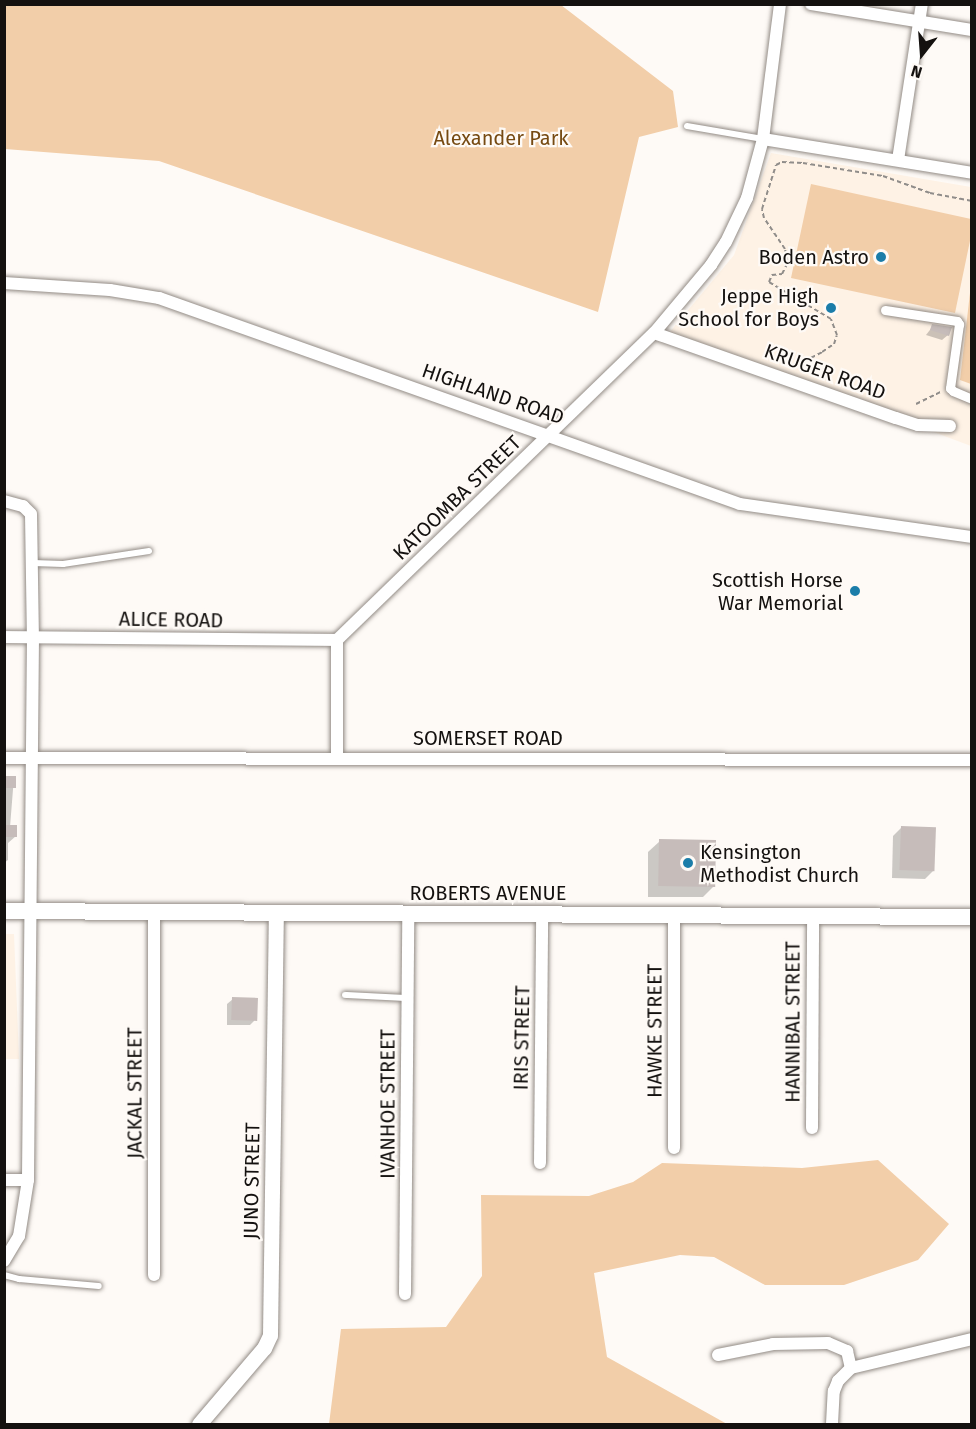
<!DOCTYPE html>
<html>
<head>
<meta charset="utf-8">
<style>
	body { margin:0 }
	#map { position:relative; width:976px; height:1429px; overflow:hidden; background:#fefaf6; font-family:"Fira Sans",sans-serif }
	div>[style] { position:absolute }
	.built>* { inset:0; background:#fef2e5 }
	.green>* { inset:0; background:#f2cea9 }
	.shadow>* { inset:0; background:#0003 }
	.building>* { inset:0; background:#c6bcba; transform-origin:0 0 }
	.path>* { height:2px; margin-top:-1px; transform-origin:0; background:repeating-linear-gradient(90deg,#908d8a 0 4.5px,transparent 0 7.5px) }
	.roads { filter:drop-shadow(0 0 2px #928b85) drop-shadow(0 0 2px #928b85) }
	.service>* { height:6px; margin:-3px; padding:0 3px; transform-origin:3px; border-radius:3px; background:#fff }
	.pedestrian>* { height:9px; margin:-4.5px; padding:0 4.5px; transform-origin:4.5px; border-radius:4.5px; background:#fff }
	.minor>* { height:12px; margin:-6px; padding:0 6px; transform-origin:6px; border-radius:6px; background:#fff }
	.tertiary>* { height:15px; margin:-7.5px; padding:0 7.5px; transform-origin:7.5px; border-radius:7.5px; background:#fff }
	.secondary>* { height:16px; margin:-8px; padding:0 8px; transform-origin:8px; border-radius:8px; background:#fff }
	.dots>* { width:16px; height:16px; translate:-50% -50%; box-sizing:border-box; border:3px solid #fefaf6; border-radius:50% }
	span { translate:-50% -50%; white-space:nowrap; text-align:center; line-height:1.15; -webkit-text-stroke:4.5px #fefaf6; paint-order:stroke }
	.park-label { font-size:20px; color:#764a12 }
	.poi-label { font-size:20px; color:#14110f }
	.right { translate:-100% -50%; text-align:right }
	.left { translate:0 -50%; text-align:left }
	.street-label { font-size:20px; color:#14110f }
	.frame { position:absolute; inset:0; border:6px solid #14110f; pointer-events:none }
	.north { position:absolute; left:892px; top:24px; width:60px; height:60px; -webkit-text-stroke:4px #fefaf6; paint-order:stroke; rotate:197deg; font-size:16px; font-weight:700; line-height:24px; text-align:center; color:#14110f }
	.north::after { content:''; display:block; margin:auto; width:21px; height:27px; background:#14110f; clip-path:polygon(50% 0,100% 100%,50% 72%,0 100%) }
</style>
</head>
<body>
<div id="map">
	<div class="built">
		<i style="clip-path:polygon(771px 153px,971px 187px,971px 446px,669px 333px,734px 255px)"></i>
		<i style="clip-path:polygon(4px 934px,14px 934px,19px 1059px,5px 1059px)"></i>
	</div>
	<div class="green">
		<i style="clip-path:polygon(4px 5px,561px 5px,673px 91px,678px 127px,639px 137px,598px 312px,159px 161px,5px 149px)"></i>
		<i style="clip-path:polygon(811px 184px,971px 219px,971px 236px,955px 313px,791px 278px)"></i>
		<i style="clip-path:polygon(971px 284px,971px 384px,960px 380px)"></i>
		<i style="clip-path:polygon(878px 1160px,949px 1224px,918px 1260px,844px 1285px,765px 1285px,714px 1257px,680px 1255px,594px 1273px,607px 1357px,727px 1424px,329px 1424px,341px 1329px,446px 1327px,482px 1276px,481px 1195px,589px 1196px,633px 1182px,662px 1163px,802px 1168px)"></i>
	</div>
	<div class="shadow">
		<i style="clip-path:polygon(933px 326px,948px 335px,942px 340px,926px 335px)"></i>
		<i style="clip-path:polygon(4px 777px,14px 777px,10px 827px,16px 836px,8px 843px,8px 860px,4px 863px)"></i>
		<i style="clip-path:polygon(902px 827px,934px 870px,925px 879px,892px 878px,893px 836px)"></i>
		<i style="clip-path:polygon(660px 841px,714px 886px,703px 897px,648px 897px,648px 852px)"></i>
		<i style="clip-path:polygon(233px 999px,255px 1020px,250px 1025px,227px 1025px,227px 1004px)"></i>
	</div>
	<div class="building">
		<i style="clip-path:polygon(932px 324px,952px 327px,949px 336px,930px 330px)"></i>
		<i style="left:4px;top:776px;width:12px;height:12px"></i>
		<i style="left:4px;top:825px;width:13px;height:12px"></i>
		<i style="left:901px;top:826px;width:35px;height:44px;rotate:2deg"></i>
		<i style="left:659px;top:839px;width:57px;height:47px;rotate:1deg"></i>
		<i style="left:232px;top:997px;width:26px;height:23px;rotate:2deg"></i>
	</div>
	<div class="path">
		<i style="left:791px;top:368px;width:35px;rotate:-27deg"></i>
		<i style="left:822px;top:352px;width:14px;rotate:-34deg"></i>
		<i style="left:834px;top:344px;width:9px;rotate:-72deg"></i>
		<i style="left:837px;top:335px;width:17px;rotate:-111deg"></i>
		<i style="left:831px;top:319px;width:72px;rotate:-149.2deg"></i>
		<i style="left:769px;top:282px;width:8px;rotate:-67deg"></i>
		<i style="left:772px;top:275px;width:10px;rotate:-6deg"></i>
		<i style="left:782px;top:274px;width:13px;rotate:-63deg"></i>
		<i style="left:788px;top:262px;width:13px;rotate:-103deg"></i>
		<i style="left:785px;top:249px;width:37px;rotate:-124deg"></i>
		<i style="left:764px;top:218px;width:9px;rotate:-103deg"></i>
		<i style="left:762px;top:209px;width:46px;rotate:-72.3deg"></i>
		<i style="left:776px;top:165px;width:7px;rotate:-27deg"></i>
		<i style="left:782px;top:162px;width:21px;rotate:3deg"></i>
		<i style="left:803px;top:163px;width:81px;rotate:9.2deg"></i>
		<i style="left:883px;top:176px;width:50px;rotate:19.9deg"></i>
		<i style="left:930px;top:193px;width:43px;rotate:10.8deg"></i>
		<i style="left:916px;top:404px;width:28px;rotate:-26deg"></i>
	</div>
	<div class="roads">
		<div class="service">
			<i style="left:687px;top:126px;width:77px;rotate:9.7deg"></i>
			<i style="left:33px;top:563px;width:30px;rotate:2deg"></i>
			<i style="left:63px;top:564px;width:87px;rotate:-8.6deg"></i>
			<i style="left:345px;top:995px;width:62px;rotate:2.8deg"></i>
			<i style="left:4px;top:1275px;width:16px;rotate:15deg"></i>
			<i style="left:19px;top:1279px;width:80px;rotate:5deg"></i>
		</div>
		<div class="pedestrian">
			<i style="left:885px;top:310px;width:73px;rotate:8.7deg"></i>
			<i style="left:957px;top:321px;width:4px;rotate:56deg"></i>
			<i style="left:959px;top:324px;width:65px;rotate:98deg"></i>
			<i style="left:950px;top:388px;width:4px;rotate:45deg"></i>
			<i style="left:953px;top:391px;width:21px;rotate:23deg"></i>
		</div>
		<div class="minor">
			<i style="left:811px;top:4px;width:163px;rotate:9.2deg"></i>
			<i style="left:763px;top:139px;width:212px;rotate:9.2deg"></i>
			<i style="left:898px;top:160px;width:158px;rotate:-81.3deg"></i>
			<i style="left:4px;top:283px;width:106px;rotate:3.8deg"></i>
			<i style="left:110px;top:290px;width:50px;rotate:9.3deg"></i>
			<i style="left:159px;top:298px;width:616px;rotate:19.52deg"></i>
			<i style="left:740px;top:504px;width:234px;rotate:8.1deg"></i>
			<i style="left:654px;top:333px;width:256px;rotate:19.4deg"></i>
			<i style="left:896px;top:418px;width:23px;rotate:18deg"></i>
			<i style="left:918px;top:425px;width:32px;rotate:2deg"></i>
			<i style="left:4px;top:501px;width:20px;rotate:15deg"></i>
			<i style="left:23px;top:506px;width:11px;rotate:45deg"></i>
			<i style="left:31px;top:514px;width:123px;rotate:89.1deg"></i>
			<i style="left:33px;top:637px;width:543px;rotate:90.53deg"></i>
			<i style="left:28px;top:1180px;width:57px;rotate:99.1deg"></i>
			<i style="left:19px;top:1236px;width:29px;rotate:121deg"></i>
			<i style="left:4px;top:637px;width:333px;rotate:0.5deg"></i>
			<i style="left:337px;top:757px;width:117px;rotate:-90deg"></i>
			<i style="left:337px;top:640px;width:441px;rotate:-44.1deg"></i>
			<i style="left:654px;top:333px;width:89px;rotate:-50deg"></i>
			<i style="left:711px;top:265px;width:27px;rotate:-57deg"></i>
			<i style="left:726px;top:242px;width:49px;rotate:-64.5deg"></i>
			<i style="left:747px;top:198px;width:61px;rotate:-74.8deg"></i>
			<i style="left:763px;top:139px;width:136px;rotate:-82.8deg"></i>
			<i style="left:4px;top:758px;width:968px;rotate:0.12deg"></i>
			<i style="left:812px;top:1128px;width:213px;rotate:-89.7deg"></i>
			<i style="left:674px;top:1148px;width:233px;rotate:-90deg"></i>
			<i style="left:540px;top:1163px;width:249px;rotate:-89.5deg"></i>
			<i style="left:4px;top:1180px;width:24px"></i>
			<i style="left:154px;top:1275px;width:364px;rotate:-90deg"></i>
			<i style="left:405px;top:1294px;width:381px;rotate:-89.5deg"></i>
			<i style="left:718px;top:1355px;width:56px;rotate:-11.3deg"></i>
			<i style="left:773px;top:1344px;width:55px;rotate:-1deg"></i>
			<i style="left:828px;top:1343px;width:21px;rotate:23deg"></i>
			<i style="left:847px;top:1351px;width:17px;rotate:77deg"></i>
			<i style="left:851px;top:1368px;width:124px;rotate:-13.5deg"></i>
			<i style="left:832px;top:1424px;width:33px;rotate:-87deg"></i>
			<i style="left:834px;top:1391px;width:11px;rotate:-68deg"></i>
			<i style="left:838px;top:1381px;width:18px;rotate:-45deg"></i>
		</div>
		<div class="tertiary">
			<i style="left:199px;top:1424px;width:100px;rotate:-49.5deg"></i>
			<i style="left:264px;top:1348px;width:14px;rotate:-65deg"></i>
			<i style="left:270px;top:1335px;width:423px;rotate:-89.2deg"></i>
		</div>
		<div class="secondary">
			<i style="left:4px;top:911px;width:968px;rotate:0.36deg"></i>
		</div>
	</div>
	<div class="dots">
		<i style="left:881px;top:257px;background:#1b7da9"></i>
		<i style="left:831px;top:308px;background:#1b7da9"></i>
		<i style="left:855px;top:591px;background:#1b7da9"></i>
		<i style="left:688px;top:863px;background:#1b7da9"></i>
	</div>
	<div class="park-label">
		<span style="left:501px;top:138px">Alexander Park</span>
	</div>
	<div class="poi-label">
		<span class="right" style="left:869px;top:257px">Boden Astro</span>
		<span class="right" style="left:819px;top:308px">Jeppe High<br>School for Boys</span>
		<span class="right" style="left:843px;top:592px">Scottish Horse<br>War Memorial</span>
		<span class="left" style="left:700px;top:864px">Kensington<br>Methodist Church</span>
	</div>
	<div class="street-label">
		<span style="left:825px;top:372px;rotate:20deg">KRUGER ROAD</span>
		<span style="left:493px;top:394px;rotate:19deg">HIGHLAND ROAD</span>
		<span style="left:457px;top:498px;rotate:-44deg">KATOOMBA STREET</span>
		<span style="left:171px;top:620px;rotate:1deg">ALICE ROAD</span>
		<span style="left:488px;top:738px">SOMERSET ROAD</span>
		<span style="left:488px;top:893px">ROBERTS AVENUE</span>
		<span style="left:793px;top:1022px;rotate:-90deg">HANNIBAL STREET</span>
		<span style="left:655px;top:1031px;rotate:-90deg">HAWKE STREET</span>
		<span style="left:522px;top:1038px;rotate:-89deg">IRIS STREET</span>
		<span style="left:135px;top:1093px;rotate:-90deg">JACKAL STREET</span>
		<span style="left:388px;top:1104px;rotate:-90deg">IVANHOE STREET</span>
		<span style="left:252px;top:1181px;rotate:-89deg">JUNO STREET</span>
	</div>
	<div class="frame"></div>
	<div class="north">N</div>
</div>
</body>
</html>
